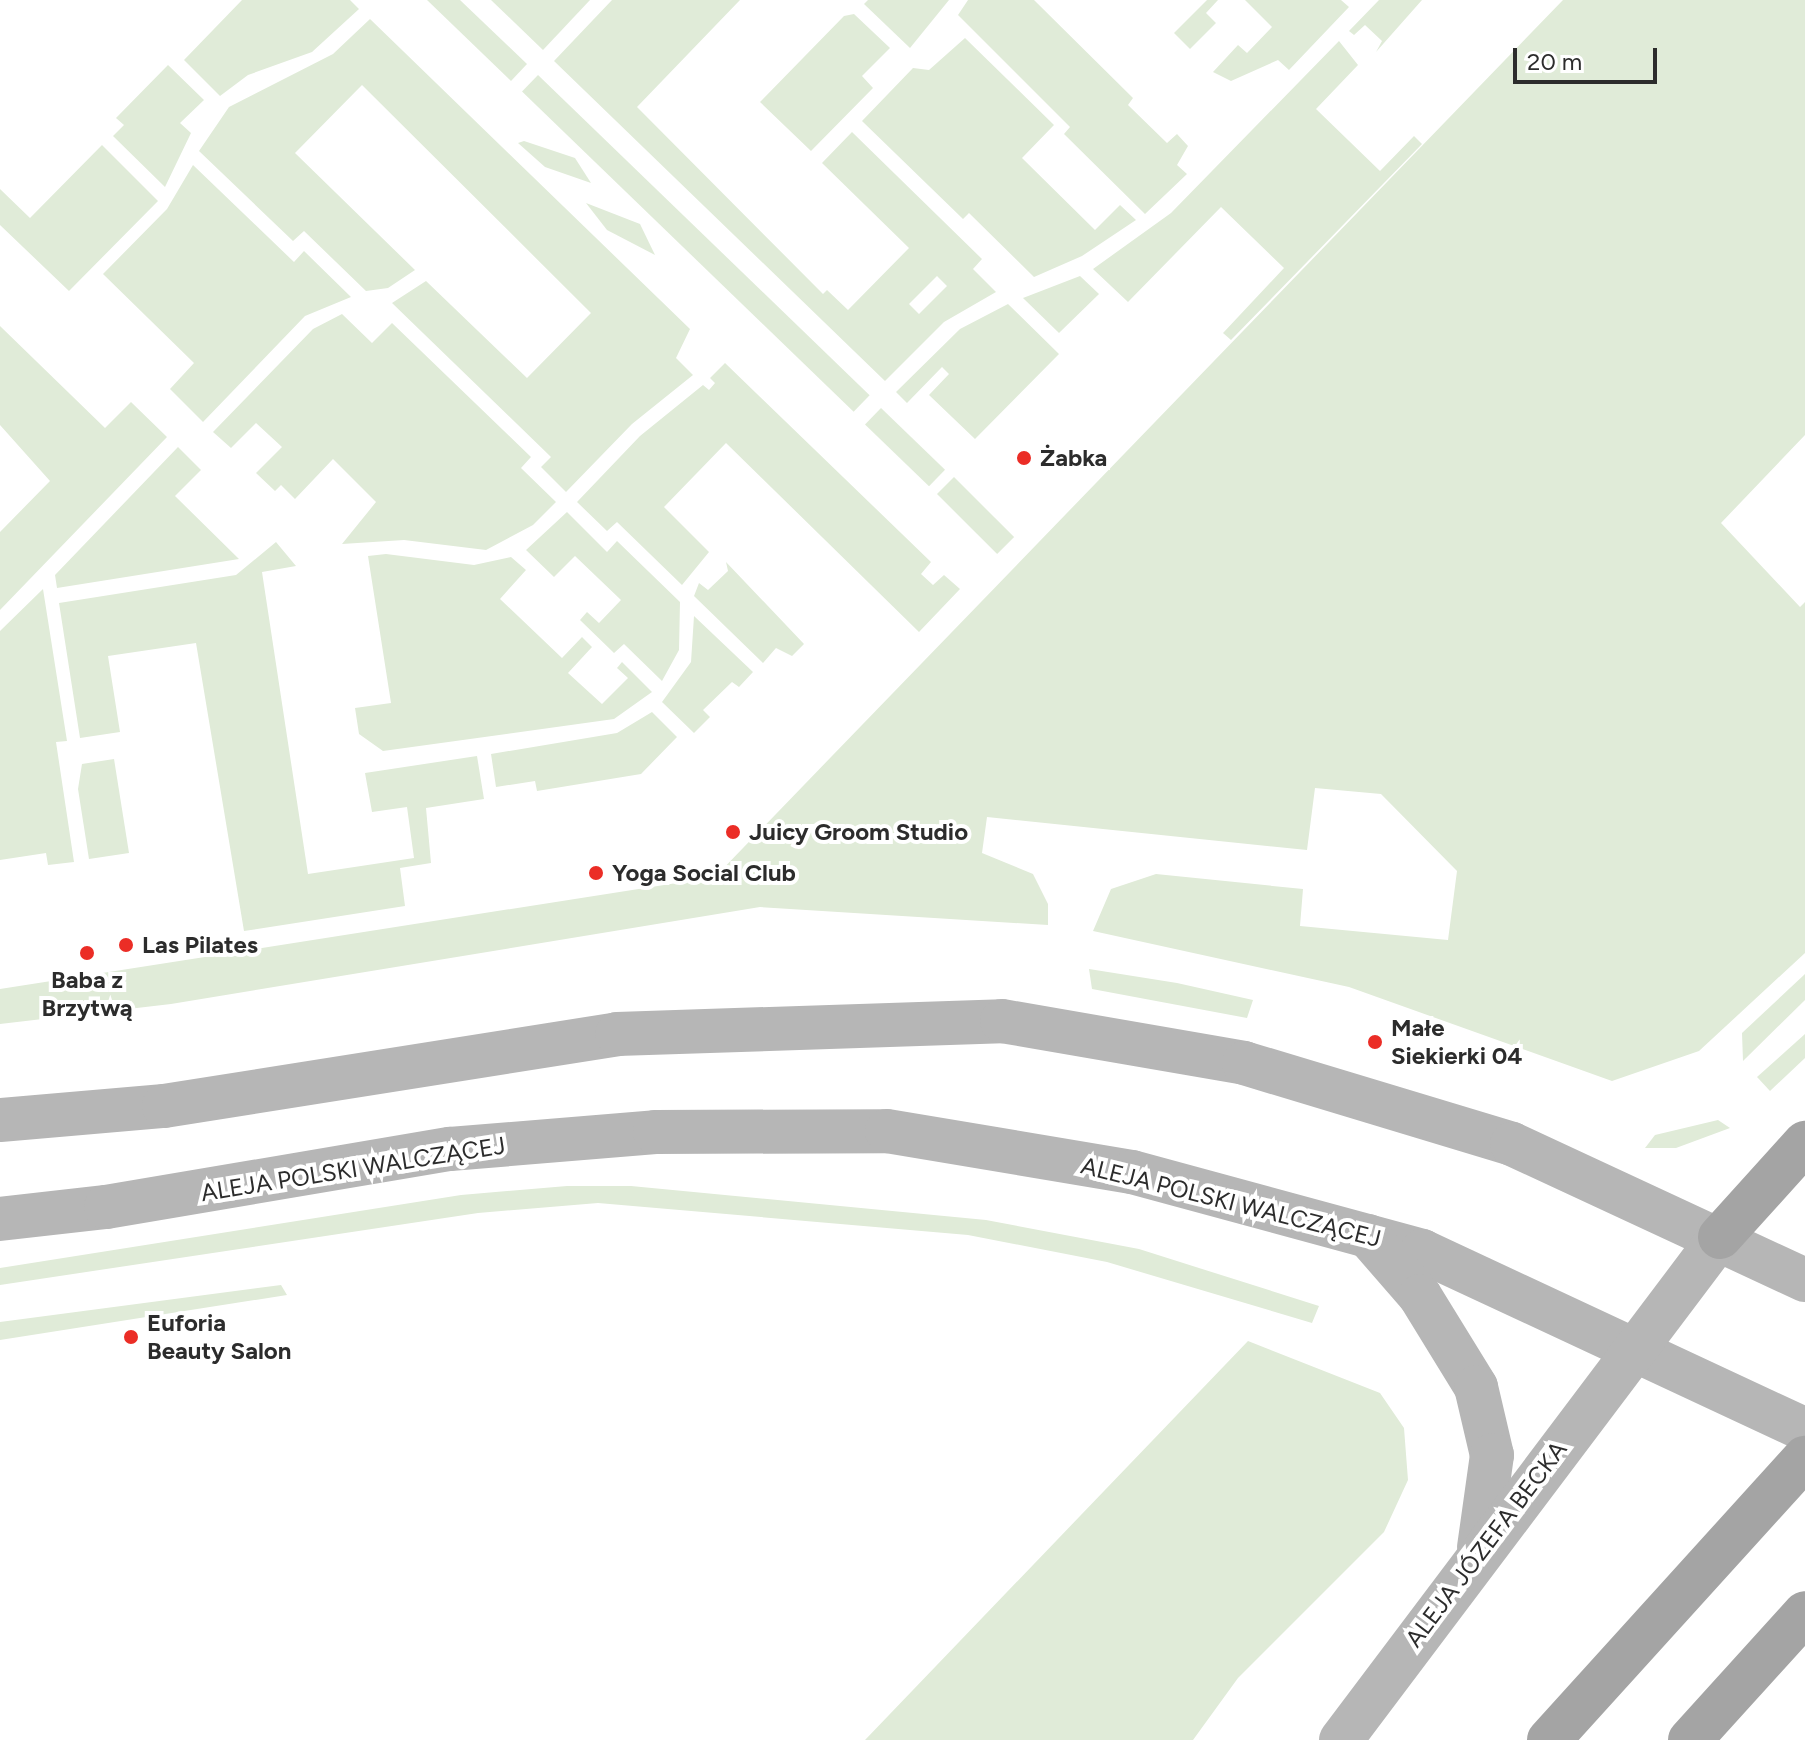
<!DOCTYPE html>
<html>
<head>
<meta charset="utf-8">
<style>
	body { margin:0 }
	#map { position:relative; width:1805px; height:1740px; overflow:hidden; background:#fff; font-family:Figtree,sans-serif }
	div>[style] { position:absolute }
	.green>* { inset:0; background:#e0ebd8; transform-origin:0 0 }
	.secondary>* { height:44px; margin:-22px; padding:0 22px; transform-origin:22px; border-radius:22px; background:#b6b6b6 }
	.primary>* { height:44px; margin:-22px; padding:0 22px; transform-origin:22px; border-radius:22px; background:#a4a4a4 }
	.dots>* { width:22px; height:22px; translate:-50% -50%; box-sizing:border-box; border:4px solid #fff; border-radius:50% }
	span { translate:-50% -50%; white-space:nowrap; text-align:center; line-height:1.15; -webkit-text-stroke:8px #fff; paint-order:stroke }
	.poi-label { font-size:24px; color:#2c2c2c; font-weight:700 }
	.left { translate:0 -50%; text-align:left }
	.street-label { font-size:24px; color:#2c2c2c }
	.scale { position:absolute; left:1513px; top:48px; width:144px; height:36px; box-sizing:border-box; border:4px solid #2c2c2c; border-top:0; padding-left:10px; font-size:24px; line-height:28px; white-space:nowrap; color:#2c2c2c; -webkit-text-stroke:6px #fff; paint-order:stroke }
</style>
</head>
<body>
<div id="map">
	<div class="green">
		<i style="clip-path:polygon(242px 0,350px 0,359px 9px,312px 52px,248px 75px,220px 96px,184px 60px)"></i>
		<i style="clip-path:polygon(427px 0,460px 0,527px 64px,511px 81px)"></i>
		<i style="clip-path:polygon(491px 0,590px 0,543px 50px)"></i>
		<i style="clip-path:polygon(evenodd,612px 0,740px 0,637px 107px,823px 294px,827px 290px,848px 310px,909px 248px,822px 163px,852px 132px,982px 259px,973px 269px,996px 292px,944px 322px,885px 381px,554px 61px,612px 0,937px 276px,947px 286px,919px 314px,909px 304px,937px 276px)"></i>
		<i style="clip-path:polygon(868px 0,949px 0,910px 48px,864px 4px)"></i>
		<i style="clip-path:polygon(968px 0,1034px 0,1133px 98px,1128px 105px,1167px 143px,1177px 134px,1188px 146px,1177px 165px,1187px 174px,1145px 214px,1064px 134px,1070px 127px,958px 15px)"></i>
		<i style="clip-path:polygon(1207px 0,1218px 0,1206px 13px,1216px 23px,1190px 49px,1174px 33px)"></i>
		<i style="clip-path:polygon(1245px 0,1341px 0,1349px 7px,1289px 70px,1278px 60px,1231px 81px,1213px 72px,1238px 45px,1247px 53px,1272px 27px)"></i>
		<i style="clip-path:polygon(1379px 0,1422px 0,1376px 52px,1382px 41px,1365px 25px,1354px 35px,1349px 31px)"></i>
		<i style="clip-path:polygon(1563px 0,1805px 0,1805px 435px,1721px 523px,1800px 607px,1805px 602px,1805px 953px,1699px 1051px,1612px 1081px,1349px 987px,1093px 931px,1111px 889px,1156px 874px,1303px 889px,1300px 926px,1448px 940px,1457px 871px,1381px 794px,1315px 788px,1307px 850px,987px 817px,982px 853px,1033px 874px,1048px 904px,1048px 925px,760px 907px,171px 1004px,0 1024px,0 989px,715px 877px)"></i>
		<i style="clip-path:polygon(854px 14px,890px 48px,862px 76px,873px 88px,811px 151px,760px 102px,844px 16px)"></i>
		<i style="clip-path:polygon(370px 19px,690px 329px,676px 358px,693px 375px,632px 424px,566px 492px,541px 467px,551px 457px,392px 303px,426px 281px,527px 378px,591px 313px,362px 85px,295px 153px,415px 270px,388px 288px,366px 291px,304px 231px,293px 241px,199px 151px,229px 107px,333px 54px)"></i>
		<i style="clip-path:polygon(965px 38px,1054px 125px,1022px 158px,1095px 230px,1120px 205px,1136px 220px,1082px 256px,1034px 277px,969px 213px,963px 219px,862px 121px,913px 68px,929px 70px)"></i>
		<i style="clip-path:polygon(1339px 41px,1358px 65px,1316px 109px,1380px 171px,1414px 136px,1422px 144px,1231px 340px,1223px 333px,1284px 268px,1221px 207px,1128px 302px,1093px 269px,1171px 213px)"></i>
		<i style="clip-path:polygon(168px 65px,204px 100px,180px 123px,191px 133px,165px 187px,113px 136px,124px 125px,116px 118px)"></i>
		<i style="left:538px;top:75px;width:461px;height:23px;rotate:44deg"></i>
		<i style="clip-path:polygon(524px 141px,575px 158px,591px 183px,545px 167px,518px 143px)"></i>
		<i style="clip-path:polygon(102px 145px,158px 201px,69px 291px,0 225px,0 189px,30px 218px)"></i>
		<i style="clip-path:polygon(193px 165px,294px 262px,304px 251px,351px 297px,305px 316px,203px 422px,170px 389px,194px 363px,103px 274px,167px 209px)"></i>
		<i style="clip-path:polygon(586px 203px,640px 224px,655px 255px,607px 230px)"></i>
		<i style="clip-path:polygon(1080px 276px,1099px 294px,1059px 333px,1023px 298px)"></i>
		<i style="clip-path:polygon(1008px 304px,1059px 354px,975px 439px,929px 395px,949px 374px,942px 367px,907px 403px,896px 392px,960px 329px)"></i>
		<i style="clip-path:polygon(342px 314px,372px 343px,392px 323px,531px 457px,521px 468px,556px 502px,533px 525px,486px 550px,404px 540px,342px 544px,376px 502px,333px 459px,295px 499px,281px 485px,275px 491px,256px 473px,282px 447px,256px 423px,231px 448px,213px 432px,313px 329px)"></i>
		<i style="clip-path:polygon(0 326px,105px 428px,131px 402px,167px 437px,0 610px,0 532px,50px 481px,0 425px)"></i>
		<i style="clip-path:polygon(725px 363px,931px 562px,921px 574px,933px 585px,944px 575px,960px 589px,919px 632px,726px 443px,664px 507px,709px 552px,682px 585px,617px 522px,607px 531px,577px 502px,640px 436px,703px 385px,709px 390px,715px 383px,710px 378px)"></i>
		<i style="left:881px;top:408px;width:89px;height:23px;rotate:44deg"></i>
		<i style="clip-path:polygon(178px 447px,201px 470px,175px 496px,239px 559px,57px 588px,55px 575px)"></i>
		<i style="left:954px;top:477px;width:85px;height:24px;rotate:45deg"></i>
		<i style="clip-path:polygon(567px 512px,607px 552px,617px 541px,680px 602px,679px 650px,662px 681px,624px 644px,614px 653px,580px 620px,587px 612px,599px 623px,621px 600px,575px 556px,554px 577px,526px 550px)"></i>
		<i style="clip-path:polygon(276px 542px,296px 566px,262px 572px,308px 874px,414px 858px,407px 807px,372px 812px,365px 773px,477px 756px,484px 799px,426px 808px,431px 863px,400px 868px,405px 906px,244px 931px,196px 643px,108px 656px,120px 732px,80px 738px,59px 603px,236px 575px)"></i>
		<i style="clip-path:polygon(386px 554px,474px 565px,511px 557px,526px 570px,500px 599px,562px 658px,582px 637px,592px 647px,568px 673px,602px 704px,628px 678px,617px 668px,622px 662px,652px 692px,614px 719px,383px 751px,359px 734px,355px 708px,391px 703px,368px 556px)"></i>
		<i style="clip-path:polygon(726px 562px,804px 644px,792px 656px,776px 648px,763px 663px,694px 596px,699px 583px,708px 590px,728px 571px)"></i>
		<i style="clip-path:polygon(43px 589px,67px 741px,56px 742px,74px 862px,48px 865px,46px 853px,0 860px,0 631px)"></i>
		<i style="clip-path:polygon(694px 616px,753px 672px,739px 687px,732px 682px,703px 710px,710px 717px,694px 733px,662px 702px,691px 662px)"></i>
		<i style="clip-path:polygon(652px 712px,677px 737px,641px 774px,537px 791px,535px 781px,496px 787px,491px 754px,617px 733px)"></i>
		<i style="clip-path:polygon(114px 759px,129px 853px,89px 859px,78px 789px,82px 764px)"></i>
		<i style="clip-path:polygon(1089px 969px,1177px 983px,1253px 1000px,1247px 1018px,1092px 989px)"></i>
		<i style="clip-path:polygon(1805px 974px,1805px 1000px,1743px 1061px,1742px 1033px)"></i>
		<i style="clip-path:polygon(1805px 1034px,1805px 1058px,1770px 1091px,1757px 1077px)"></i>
		<i style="clip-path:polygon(1718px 1120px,1730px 1128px,1676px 1148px,1645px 1148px,1655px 1135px)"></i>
		<i style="clip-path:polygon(567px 1186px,631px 1186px,986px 1220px,1139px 1249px,1319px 1306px,1312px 1323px,1107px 1262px,968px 1235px,598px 1203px,478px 1213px,0 1285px,0 1268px,461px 1195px)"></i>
		<i style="clip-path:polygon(281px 1285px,287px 1295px,0 1340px,0 1322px)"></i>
		<i style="clip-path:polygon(1248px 1341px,1380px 1393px,1404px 1428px,1408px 1480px,1384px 1532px,1238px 1678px,1193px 1740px,865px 1740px)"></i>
	</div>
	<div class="secondary">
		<i style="left:0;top:1120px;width:165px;rotate:-4.9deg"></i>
		<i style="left:164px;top:1106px;width:459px;rotate:-9deg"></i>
		<i style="left:617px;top:1034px;width:385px;rotate:-1.9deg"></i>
		<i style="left:1002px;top:1021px;width:246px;rotate:9.8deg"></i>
		<i style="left:1244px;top:1063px;width:280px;rotate:16.8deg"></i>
		<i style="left:1512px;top:1144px;width:323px;rotate:24.9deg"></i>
		<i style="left:0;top:1219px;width:107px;rotate:-6.5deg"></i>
		<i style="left:106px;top:1207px;width:349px;rotate:-9.6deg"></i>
		<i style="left:450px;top:1149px;width:206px;rotate:-4.7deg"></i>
		<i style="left:655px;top:1132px;width:232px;rotate:-0.2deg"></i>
		<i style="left:887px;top:1131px;width:248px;rotate:9.5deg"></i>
		<i style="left:1132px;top:1172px;width:301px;rotate:15.2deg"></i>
		<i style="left:1422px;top:1251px;width:423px;rotate:25deg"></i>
		<i style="left:1368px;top:1236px;width:79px;rotate:49.1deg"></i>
		<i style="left:1420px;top:1296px;width:107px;rotate:58.4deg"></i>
		<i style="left:1476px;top:1387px;width:70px;rotate:76.8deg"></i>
		<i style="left:1492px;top:1455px;width:93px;rotate:98deg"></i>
		<i style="left:1341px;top:1740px;width:630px;rotate:-53deg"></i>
	</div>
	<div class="primary">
		<i style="left:1720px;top:1237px;width:127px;rotate:-47.9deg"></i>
		<i style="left:1549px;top:1740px;width:381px;rotate:-47.8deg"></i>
		<i style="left:1690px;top:1740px;width:171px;rotate:-47.8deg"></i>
	</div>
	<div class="dots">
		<i style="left:1024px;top:458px;background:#eb2d26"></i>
		<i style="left:733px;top:832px;background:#eb2d26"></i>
		<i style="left:596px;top:873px;background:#eb2d26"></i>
		<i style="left:126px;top:945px;background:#eb2d26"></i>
		<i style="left:87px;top:953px;background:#eb2d26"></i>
		<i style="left:1375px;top:1042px;background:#eb2d26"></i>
		<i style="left:131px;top:1337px;background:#eb2d26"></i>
	</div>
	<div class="poi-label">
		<span class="left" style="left:1040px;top:458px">Żabka</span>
		<span class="left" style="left:749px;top:832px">Juicy Groom Studio</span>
		<span class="left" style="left:612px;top:873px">Yoga Social Club</span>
		<span class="left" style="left:142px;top:945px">Las Pilates</span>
		<span style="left:87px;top:994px">Baba z<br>Brzytwą</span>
		<span class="left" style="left:1391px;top:1042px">Małe<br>Siekierki 04</span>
		<span class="left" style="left:147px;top:1337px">Euforia<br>Beauty Salon</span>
	</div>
	<div class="street-label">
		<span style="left:353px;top:1169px;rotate:-9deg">ALEJA POLSKI WALCZĄCEJ</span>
		<span style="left:1231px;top:1202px;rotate:14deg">ALEJA POLSKI WALCZĄCEJ</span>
		<span style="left:1486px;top:1544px;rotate:-53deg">ALEJA JÓZEFA BECKA</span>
	</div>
	<div class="scale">20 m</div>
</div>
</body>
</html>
